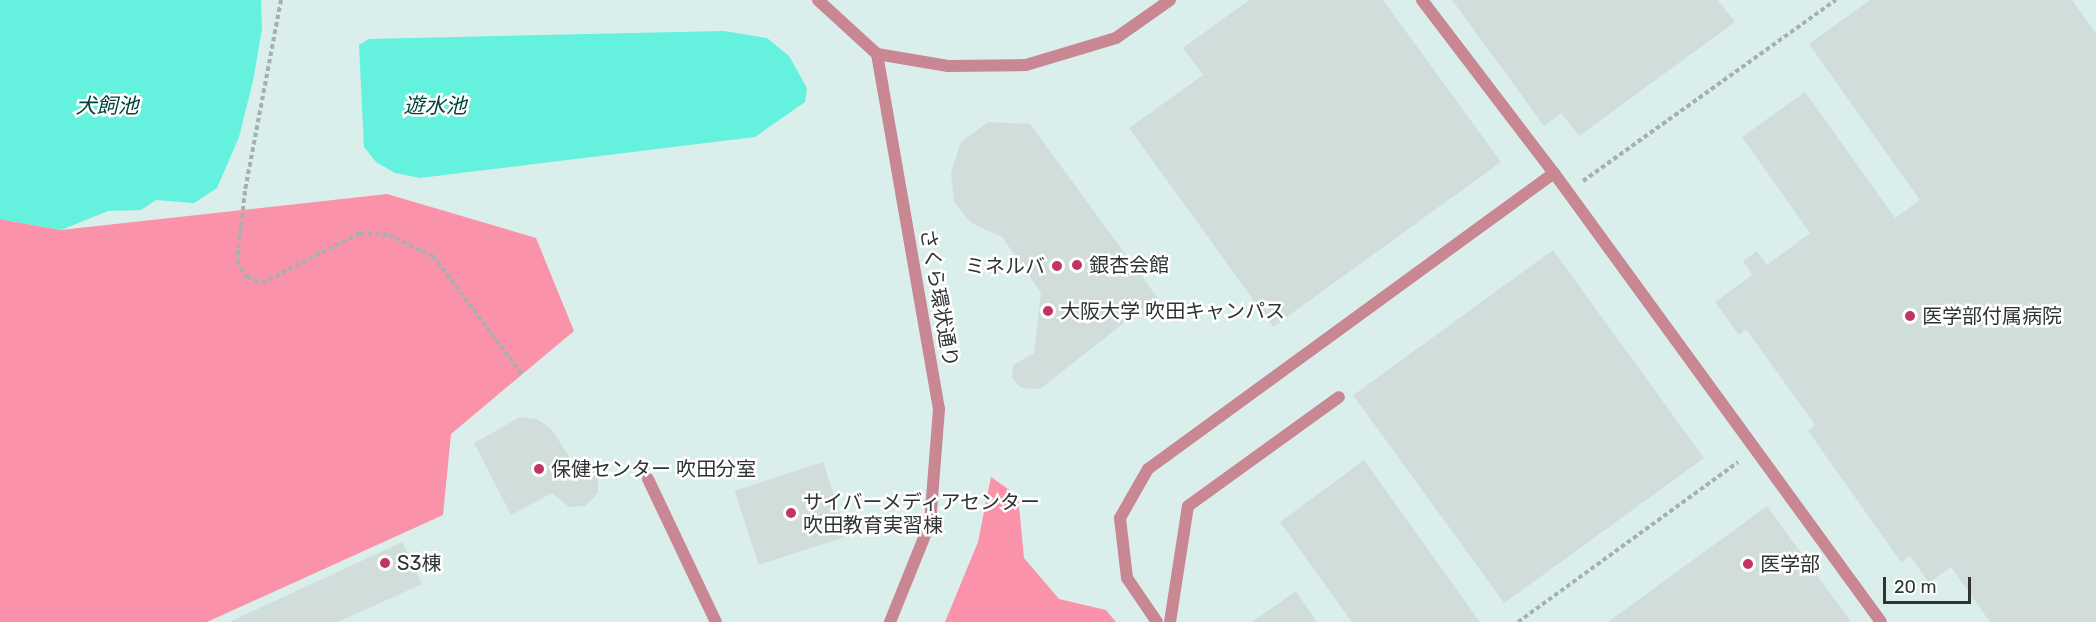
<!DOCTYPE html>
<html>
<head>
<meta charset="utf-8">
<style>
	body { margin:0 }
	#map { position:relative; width:2096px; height:622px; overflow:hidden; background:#edfaf7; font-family:Rubik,"Noto Sans JP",sans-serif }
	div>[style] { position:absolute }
	.built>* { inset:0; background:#daefeb; transform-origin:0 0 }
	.forest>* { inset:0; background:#fa93a9 }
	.water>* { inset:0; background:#64f1de }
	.building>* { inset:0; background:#d1dddb; transform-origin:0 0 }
	.path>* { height:4px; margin-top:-2px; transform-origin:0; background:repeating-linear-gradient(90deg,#a6b0ae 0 4.5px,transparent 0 7.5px) }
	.service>* { height:12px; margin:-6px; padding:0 6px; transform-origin:6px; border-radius:6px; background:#c98693 }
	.dots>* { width:16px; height:16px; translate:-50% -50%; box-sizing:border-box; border:3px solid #fff; border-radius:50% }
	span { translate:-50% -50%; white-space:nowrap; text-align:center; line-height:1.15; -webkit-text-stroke:5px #fff; paint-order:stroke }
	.poi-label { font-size:20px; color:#2f3433 }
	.left { translate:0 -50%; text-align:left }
	.right { translate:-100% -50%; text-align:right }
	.street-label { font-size:20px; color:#2f3433 }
	.water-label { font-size:21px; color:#00443c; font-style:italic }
	.scale { position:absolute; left:1883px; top:577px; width:88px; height:27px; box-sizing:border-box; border:3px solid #2f3433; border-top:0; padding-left:8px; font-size:18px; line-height:21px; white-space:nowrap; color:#2f3433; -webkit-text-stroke:4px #fff; paint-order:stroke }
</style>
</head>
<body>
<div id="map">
	<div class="built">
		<i style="left:0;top:0;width:2096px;height:622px"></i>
	</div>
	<div class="forest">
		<i style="clip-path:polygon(387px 194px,536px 238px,574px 331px,451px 434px,443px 515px,207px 622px,0 622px,0 219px,61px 230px)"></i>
		<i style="clip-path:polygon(991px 477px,1018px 496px,1024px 558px,1059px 599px,1106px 610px,1116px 622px,945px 622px,978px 542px)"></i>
	</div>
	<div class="water">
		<i style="clip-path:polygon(0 0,261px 0,262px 29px,253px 81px,239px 137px,217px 188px,194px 203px,156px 200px,141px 210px,108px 211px,61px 230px,0 219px)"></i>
		<i style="clip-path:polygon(724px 31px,767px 38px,789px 56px,807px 88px,805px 102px,755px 137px,420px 178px,395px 173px,376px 162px,364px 147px,359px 45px,369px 39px)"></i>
	</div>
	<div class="building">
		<i style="clip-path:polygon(1249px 0,1383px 0,1501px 162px,1273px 327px,1129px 128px,1203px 75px,1183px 48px)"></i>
		<i style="clip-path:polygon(1452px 0,1718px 0,1735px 22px,1579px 136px,1561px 113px,1544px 126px)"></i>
		<i style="clip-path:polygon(1870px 0,2072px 0,2096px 34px,2096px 622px,1990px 622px,1951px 567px,1929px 583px,1910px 556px,1901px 562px,1808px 431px,1815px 425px,1746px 329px,1739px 335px,1715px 302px,1752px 275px,1743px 261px,1757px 251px,1767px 265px,1810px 233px,1742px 137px,1805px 92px,1895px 218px,1920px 200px,1809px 44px)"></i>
		<i style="clip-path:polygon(988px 122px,1030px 124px,1157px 297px,1040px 389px,1021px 388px,1012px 378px,1013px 365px,1034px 353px,1041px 293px,1002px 237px,971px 223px,954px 202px,951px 173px,961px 142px)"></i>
		<i style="left:1553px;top:250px;width:257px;height:247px;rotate:54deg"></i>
		<i style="clip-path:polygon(520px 417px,537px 419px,552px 430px,570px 458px,585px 462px,598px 477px,598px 493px,585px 506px,569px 507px,552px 493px,511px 515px,474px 443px)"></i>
		<i style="clip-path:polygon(1364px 460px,1480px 622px,1352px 622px,1280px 522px)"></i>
		<i style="left:823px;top:462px;width:78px;height:93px;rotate:72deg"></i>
		<i style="clip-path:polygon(1767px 506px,1851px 622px,1608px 622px)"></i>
		<i style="clip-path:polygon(402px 542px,422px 584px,338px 622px,229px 622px)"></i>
		<i style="clip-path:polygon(1296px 591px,1317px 622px,1252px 622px)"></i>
	</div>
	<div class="path">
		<i style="left:281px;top:0;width:194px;rotate:100.7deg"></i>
		<i style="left:245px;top:191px;width:70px;rotate:96.5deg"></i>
		<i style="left:237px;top:261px;width:19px;rotate:58deg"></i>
		<i style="left:247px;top:277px;width:16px;rotate:22deg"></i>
		<i style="left:262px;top:283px;width:110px;rotate:-27deg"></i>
		<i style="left:360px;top:233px;width:29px;rotate:4deg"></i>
		<i style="left:389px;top:235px;width:49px;rotate:25.5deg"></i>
		<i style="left:433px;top:256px;width:148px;rotate:53deg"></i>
		<i style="left:1583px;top:181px;width:311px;rotate:-35.6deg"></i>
		<i style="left:1518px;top:622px;width:272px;rotate:-36deg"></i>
	</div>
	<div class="service">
		<i style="left:818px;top:0;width:80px;rotate:42.5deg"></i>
		<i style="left:877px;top:54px;width:360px;rotate:80.1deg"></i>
		<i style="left:939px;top:409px;width:114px;rotate:94.5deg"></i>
		<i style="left:930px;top:523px;width:107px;rotate:112deg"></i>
		<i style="left:1422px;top:0;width:218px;rotate:52.7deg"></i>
		<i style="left:1554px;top:173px;width:555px;rotate:53.93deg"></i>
		<i style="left:877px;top:54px;width:72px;rotate:9.6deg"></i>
		<i style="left:948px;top:66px;width:78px;rotate:-0.7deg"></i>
		<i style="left:1026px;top:65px;width:94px;rotate:-16.7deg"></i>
		<i style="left:1116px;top:38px;width:66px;rotate:-35.1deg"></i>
		<i style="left:648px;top:479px;width:158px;rotate:64.6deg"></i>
		<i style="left:1157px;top:622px;width:53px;rotate:-124.3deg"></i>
		<i style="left:1127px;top:578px;width:60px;rotate:-96.7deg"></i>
		<i style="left:1120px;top:518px;width:56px;rotate:-60.3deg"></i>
		<i style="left:1148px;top:469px;width:502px;rotate:-36.09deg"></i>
		<i style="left:1170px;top:622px;width:117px;rotate:-81.2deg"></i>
		<i style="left:1188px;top:506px;width:186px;rotate:-35.8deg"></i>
	</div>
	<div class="dots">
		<i style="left:1077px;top:265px;background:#c23461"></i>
		<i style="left:1057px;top:266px;background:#c23461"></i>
		<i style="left:1048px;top:311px;background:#c23461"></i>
		<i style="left:1910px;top:316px;background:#c23461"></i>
		<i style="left:539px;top:469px;background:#c23461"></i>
		<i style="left:791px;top:513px;background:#c23461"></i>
		<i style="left:385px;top:563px;background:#c23461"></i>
		<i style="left:1748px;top:564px;background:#c23461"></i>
	</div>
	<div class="poi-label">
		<span class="left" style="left:1089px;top:265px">銀杏会館</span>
		<span class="right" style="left:1045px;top:266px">ミネルバ</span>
		<span class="left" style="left:1060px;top:311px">大阪大学 吹田キャンパス</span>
		<span class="left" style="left:1922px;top:316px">医学部付属病院</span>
		<span class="left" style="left:551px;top:469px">保健センター 吹田分室</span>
		<span class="left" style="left:803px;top:514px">サイバーメディアセンター<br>吹田教育実習棟</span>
		<span class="left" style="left:397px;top:563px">S3棟</span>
		<span class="left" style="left:1760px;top:564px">医学部</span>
	</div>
	<div class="street-label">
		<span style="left:939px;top:298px;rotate:80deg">さくら環状通り</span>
	</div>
	<div class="water-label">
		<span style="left:107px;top:106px">犬飼池</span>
		<span style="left:435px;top:106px">遊水池</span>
	</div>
	<div class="scale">20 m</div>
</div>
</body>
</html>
